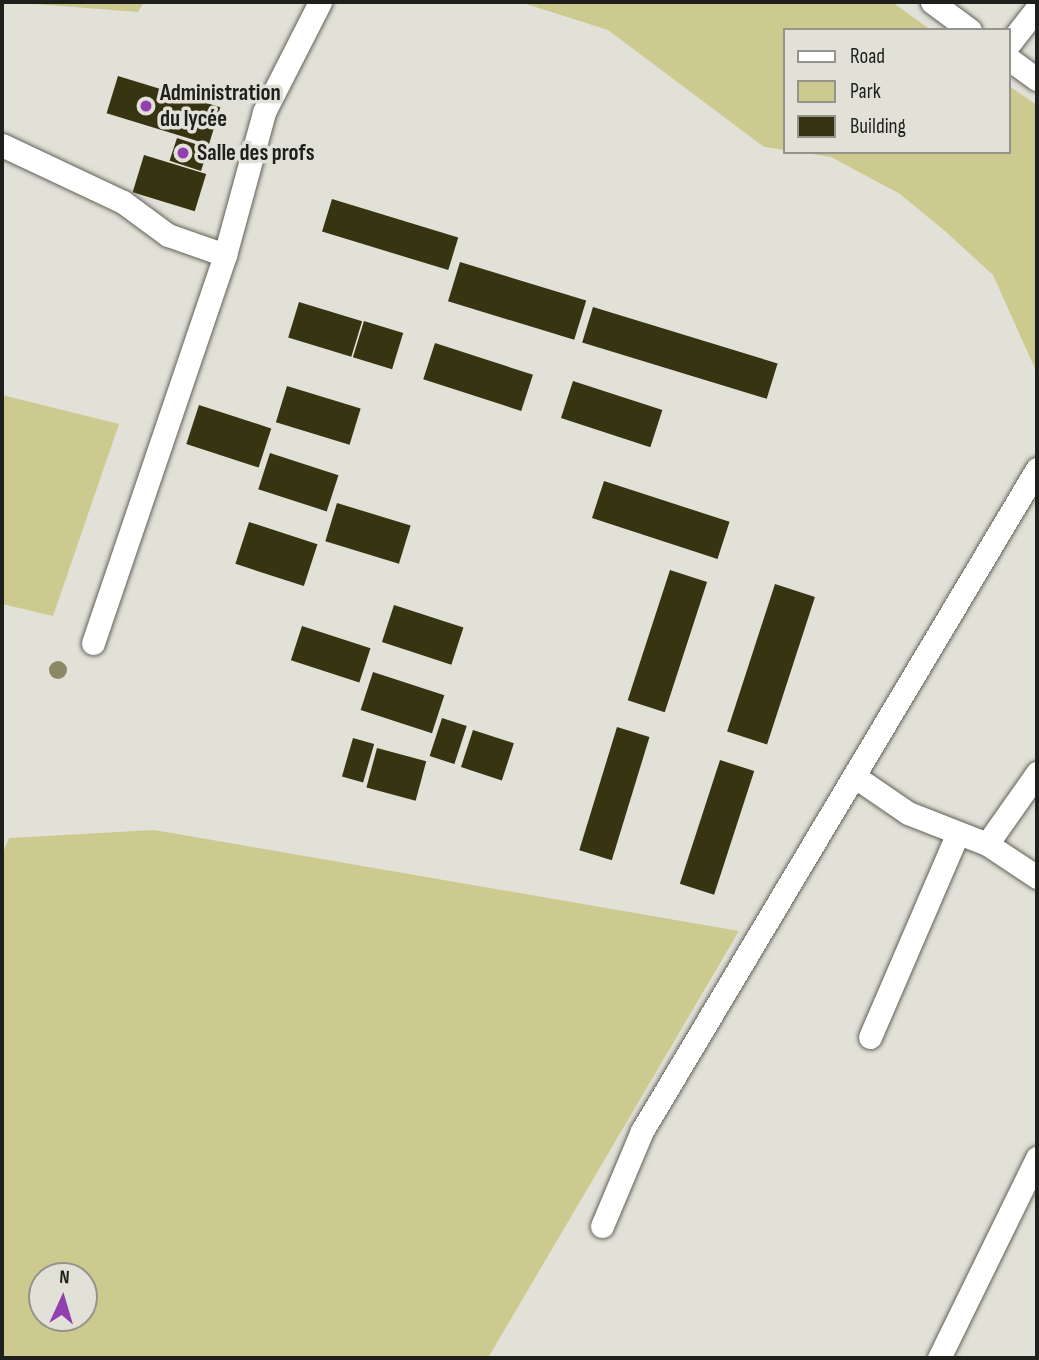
<!DOCTYPE html>
<html>
<head>
<meta charset="utf-8">
<style>
	body { margin:0 }
	#map { position:relative; width:1039px; height:1360px; overflow:hidden; background:#e2e1d8; font-family:"Sofia Sans Condensed",sans-serif }
	div>[style] { position:absolute }
	.green>* { inset:0; background:#cdca8f }
	.building>* { inset:0; background:#373511; transform-origin:0 0 }
	.roads { filter:drop-shadow(0 0 2px #616159) drop-shadow(0 0 2px #616159) }
	.minor>* { height:23px; margin:-11.5px; padding:0 11.5px; transform-origin:11.5px; border-radius:11.5px; background:#fff }
	.trees>* { width:18px; height:18px; margin:-9px; border-radius:50%; background:#8b8866 }
	.dots>* { width:19px; height:19px; translate:-50% -50%; box-sizing:border-box; border:4px solid #e2e1d8; border-radius:50% }
	span { translate:-50% -50%; white-space:nowrap; text-align:center; line-height:1.15; -webkit-text-stroke:7px #e2e1d8; paint-order:stroke }
	.poi-label { font-size:23px; color:#1f1f1b; font-weight:700 }
	.left { translate:0 -50%; text-align:left }
	.frame { position:absolute; inset:0; border:4px solid #1f1f1b; pointer-events:none }
	.legend { position:absolute; left:783px; top:28px; width:228px; height:126px; box-sizing:border-box; background:#e2e1d8; border:2px solid #94938c; margin:0; padding:9px 12px; list-style:none; font-size:21px; color:#1f1f1b }
	.legend li { display:flex; align-items:center; gap:14px; height:35px }
	.legend b { width:35px; border:2px solid #94938c }
	.north { position:absolute; left:28px; top:1262px; width:70px; height:70px; box-sizing:border-box; background:#e2e1d8; border:2px solid #94938c; border-radius:50%; rotate:4deg; font-size:19px; font-weight:700; line-height:28px; text-align:center; color:#1f1f1b }
	.north::after { content:''; display:block; margin:auto; width:24px; height:32px; background:#9240af; clip-path:polygon(50% 0,100% 100%,50% 72%,0 100%) }
</style>
</head>
<body>
<div id="map">
	<div class="green">
		<i style="clip-path:polygon(8px 2px,144px 2px,138px 12px)"></i>
		<i style="clip-path:polygon(520px 2px,892px 2px,931px 30px,785px 30px,785px 150px,764px 147px,608px 30px)"></i>
		<i style="clip-path:polygon(1009px 86px,1037px 105px,1037px 373px,993px 275px,946px 232px,900px 194px,831px 157px,799px 152px,1009px 152px)"></i>
		<i style="clip-path:polygon(2px 395px,119px 424px,53px 616px,2px 604px)"></i>
		<i style="clip-path:polygon(evenodd,154px 830px,739px 931px,488px 1358px,2px 1358px,2px 855px,9px 838px,154px 830px,84px 1276px,84px 1318px,42px 1318px,42px 1276px,84px 1276px)"></i>
	</div>
	<div class="building">
		<i style="left:118px;top:76px;width:107px;height:39px;rotate:17deg"></i>
		<i style="left:177px;top:138px;width:33px;height:24px;rotate:18deg"></i>
		<i style="left:144px;top:155px;width:65px;height:39px;rotate:17deg"></i>
		<i style="left:332px;top:199px;width:132px;height:34px;rotate:17deg"></i>
		<i style="left:460px;top:262px;width:132px;height:41px;rotate:17deg"></i>
		<i style="left:299px;top:302px;width:66px;height:37px;rotate:17deg"></i>
		<i style="left:593px;top:307px;width:193px;height:37px;rotate:17deg"></i>
		<i style="left:364px;top:321px;width:41px;height:38px;rotate:17deg"></i>
		<i style="left:435px;top:343px;width:103px;height:38px;rotate:18deg"></i>
		<i style="left:573px;top:381px;width:94px;height:39px;rotate:18deg"></i>
		<i style="left:287px;top:386px;width:77px;height:38px;rotate:17deg"></i>
		<i style="left:199px;top:405px;width:76px;height:41px;rotate:18deg"></i>
		<i style="left:270px;top:453px;width:72px;height:38px;rotate:18deg"></i>
		<i style="left:604px;top:481px;width:132px;height:39px;rotate:18deg"></i>
		<i style="left:337px;top:503px;width:77px;height:40px;rotate:17deg"></i>
		<i style="left:249px;top:522px;width:72px;height:44px;rotate:18deg"></i>
		<i style="left:670px;top:570px;width:39px;height:137px;rotate:18deg"></i>
		<i style="left:775px;top:584px;width:42px;height:155px;rotate:18deg"></i>
		<i style="left:394px;top:605px;width:73px;height:39px;rotate:18deg"></i>
		<i style="left:302px;top:626px;width:72px;height:36px;rotate:18deg"></i>
		<i style="left:373px;top:672px;width:75px;height:40px;rotate:18deg"></i>
		<i style="left:442px;top:718px;width:26px;height:40px;rotate:18deg"></i>
		<i style="left:617px;top:727px;width:34px;height:129px;rotate:17deg"></i>
		<i style="left:473px;top:730px;width:43px;height:39px;rotate:18deg"></i>
		<i style="left:353px;top:738px;width:22px;height:40px;rotate:16deg"></i>
		<i style="left:377px;top:748px;width:51px;height:41px;rotate:15deg"></i>
		<i style="left:720px;top:760px;width:36px;height:130px;rotate:18deg"></i>
	</div>
	<div class="roads">
		<div class="minor">
			<i style="left:932px;top:2px;width:47px;rotate:36.4deg"></i>
			<i style="left:1009px;top:44px;width:46px;rotate:-52.1deg"></i>
			<i style="left:1009px;top:59px;width:34px;rotate:36deg"></i>
			<i style="left:2px;top:145px;width:134px;rotate:25.2deg"></i>
			<i style="left:123px;top:202px;width:56px;rotate:36.3deg"></i>
			<i style="left:168px;top:235px;width:60px;rotate:19.3deg"></i>
			<i style="left:93px;top:643px;width:410px;rotate:-71.2deg"></i>
			<i style="left:225px;top:255px;width:148px;rotate:-74.7deg"></i>
			<i style="left:264px;top:112px;width:123px;rotate:-63deg"></i>
			<i style="left:854px;top:776px;width:65px;rotate:34.4deg"></i>
			<i style="left:908px;top:813px;width:85px;rotate:21.4deg"></i>
			<i style="left:987px;top:844px;width:60px;rotate:33.4deg"></i>
			<i style="left:987px;top:844px;width:87px;rotate:-54.8deg"></i>
			<i style="left:870px;top:1037px;width:222px;rotate:-66.7deg"></i>
			<i style="left:602px;top:1226px;width:103px;rotate:-67.2deg"></i>
			<i style="left:642px;top:1131px;width:771px;rotate:-59.18deg"></i>
			<i style="left:939px;top:1358px;width:223px;rotate:-63.9deg"></i>
		</div>
	</div>
	<div class="trees">
		<i style="left:58px;top:670px"></i>
	</div>
	<div class="dots">
		<i style="left:146px;top:106px;background:#9240af"></i>
		<i style="left:183px;top:153px;background:#9240af"></i>
	</div>
	<div class="poi-label">
		<span class="left" style="left:160px;top:106px">Administration<br>du lycée</span>
		<span class="left" style="left:197px;top:153px">Salle des profs</span>
	</div>
	<div class="frame"></div>
	<ul class="legend">
	<li><b style="height:9px;background:#fff"></b>Road</li>
	<li><b style="height:19px;background:#cdca8f"></b>Park</li>
	<li><b style="height:19px;background:#373511"></b>Building</li>
	</ul>
	<div class="north">N</div>
</div>
</body>
</html>
